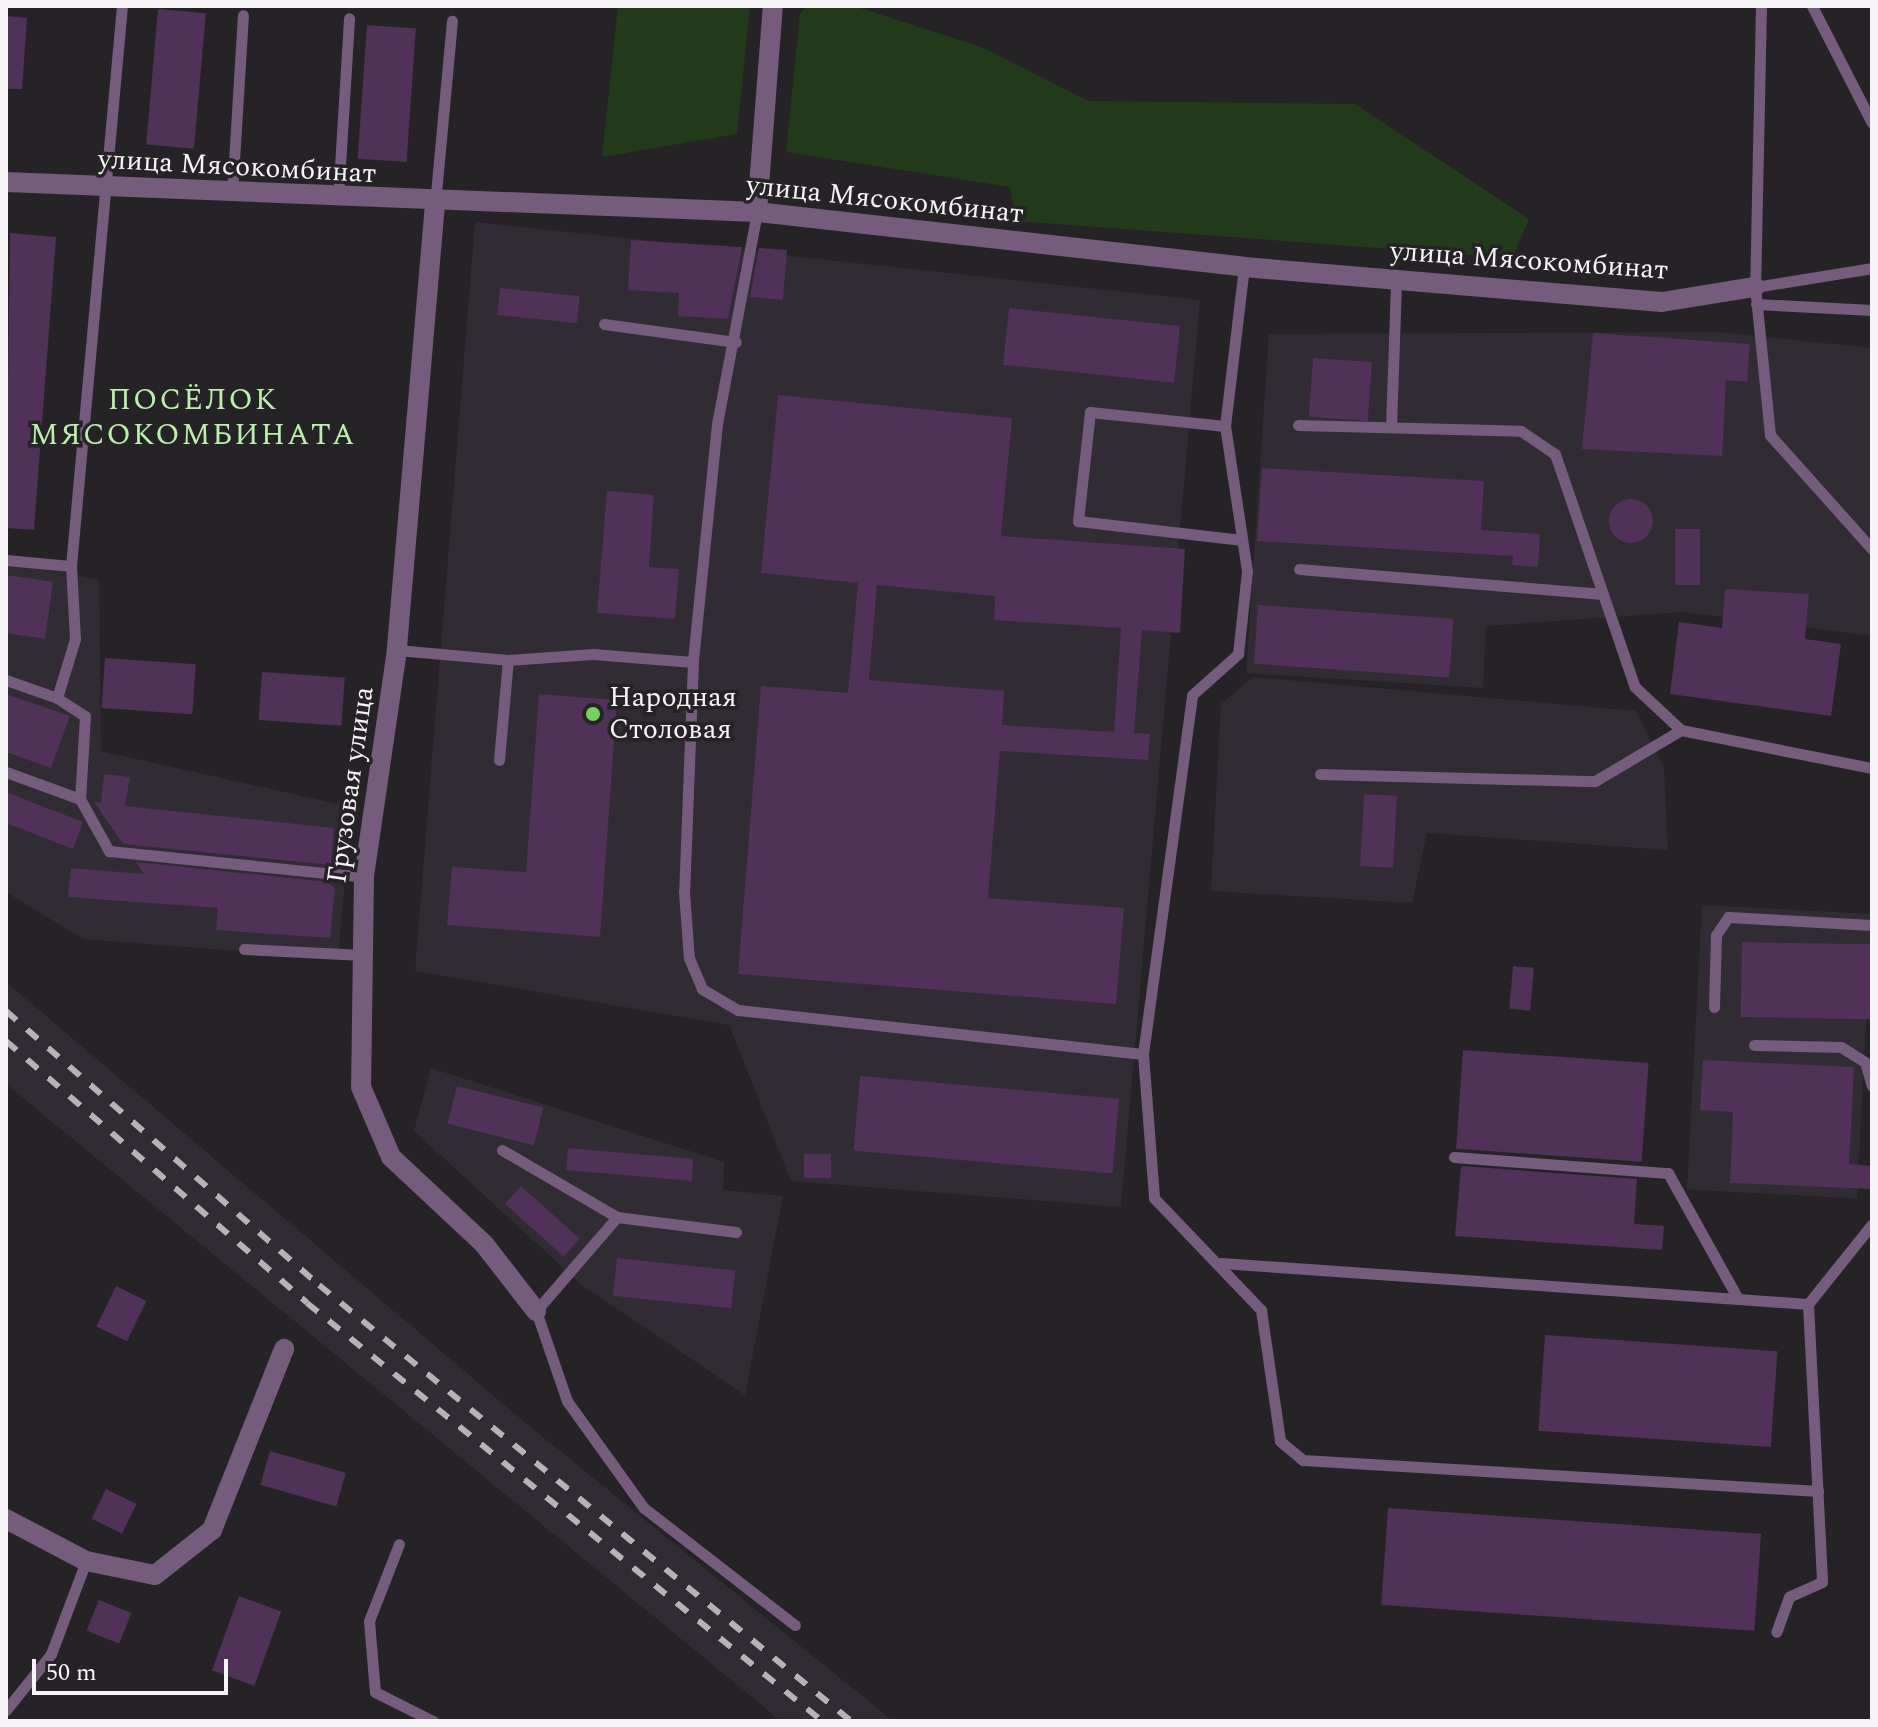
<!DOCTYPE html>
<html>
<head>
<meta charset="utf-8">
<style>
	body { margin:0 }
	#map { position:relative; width:1878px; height:1727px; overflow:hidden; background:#262327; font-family:Spectral,serif }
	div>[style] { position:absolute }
	.built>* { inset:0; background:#312b33; transform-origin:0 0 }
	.green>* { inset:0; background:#223b1b }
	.building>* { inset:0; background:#503158; transform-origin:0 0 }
	.round { border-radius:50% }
	.lane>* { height:11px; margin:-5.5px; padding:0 5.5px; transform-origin:5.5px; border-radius:5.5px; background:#755b7c }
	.street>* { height:20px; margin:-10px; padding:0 10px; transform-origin:10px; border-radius:10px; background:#755b7c }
	.rail>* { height:6px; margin-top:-3px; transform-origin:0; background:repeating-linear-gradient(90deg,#b5b3b6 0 14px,transparent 0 28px) }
	.dots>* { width:22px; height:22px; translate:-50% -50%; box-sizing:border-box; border:4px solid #262327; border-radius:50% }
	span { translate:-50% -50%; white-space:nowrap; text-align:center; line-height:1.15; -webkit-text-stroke:7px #262327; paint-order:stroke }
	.street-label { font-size:28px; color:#f6f4f7 }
	.poi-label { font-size:28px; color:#f6f4f7 }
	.left { translate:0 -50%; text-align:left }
	.neighbourhood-label { font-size:30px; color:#bceeae; letter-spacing:2px }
	.frame { position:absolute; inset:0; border:8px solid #f6f4f7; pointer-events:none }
	.scale { position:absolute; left:32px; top:1659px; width:196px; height:36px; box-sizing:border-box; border:4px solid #f6f4f7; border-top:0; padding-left:10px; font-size:24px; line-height:28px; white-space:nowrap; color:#f6f4f7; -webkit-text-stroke:6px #262327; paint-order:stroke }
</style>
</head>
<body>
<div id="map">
	<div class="built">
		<i style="clip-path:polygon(475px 222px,1200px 300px,1121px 1207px,791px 1181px,729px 1025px,415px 971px)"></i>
		<i style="clip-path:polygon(1719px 332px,1872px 348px,1872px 636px,1683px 612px,1486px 626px,1483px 688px,1246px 673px,1269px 334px)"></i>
		<i style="clip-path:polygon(6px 561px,99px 580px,101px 751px,351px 807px,338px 959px,83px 939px,6px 892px)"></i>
		<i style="clip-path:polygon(1253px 677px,1636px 711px,1664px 768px,1668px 850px,1427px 833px,1412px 903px,1211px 891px,1221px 704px)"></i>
		<i style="left:1702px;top:905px;width:170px;height:285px;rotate:3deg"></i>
		<i style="clip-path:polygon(6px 982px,528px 1425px,893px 1721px,781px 1721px,6px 1084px)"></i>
		<i style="clip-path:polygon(431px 1068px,724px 1162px,723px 1190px,783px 1196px,745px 1395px,583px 1286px,414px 1131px)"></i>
	</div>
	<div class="green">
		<i style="clip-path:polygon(618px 6px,750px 6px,737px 134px,602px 157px)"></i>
		<i style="clip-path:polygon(807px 6px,854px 6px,984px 48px,1088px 101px,1355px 104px,1529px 219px,1512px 258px,1016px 221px,1010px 187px,786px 152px,800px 14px)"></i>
	</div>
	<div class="building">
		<i style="left:158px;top:9px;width:48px;height:136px;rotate:5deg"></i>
		<i style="clip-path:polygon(6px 16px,27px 18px,22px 89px,6px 89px)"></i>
		<i style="left:367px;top:25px;width:49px;height:134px;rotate:4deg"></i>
		<i style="clip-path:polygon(10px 233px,56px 237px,34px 530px,6px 528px)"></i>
		<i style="clip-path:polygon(631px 240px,742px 247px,728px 319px,678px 316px,679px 293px,628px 290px)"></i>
		<i style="clip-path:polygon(759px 248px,787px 250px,783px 300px,750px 297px)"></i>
		<i style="left:500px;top:288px;width:80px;height:27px;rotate:6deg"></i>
		<i style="left:1009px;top:308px;width:172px;height:57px;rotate:6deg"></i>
		<i style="clip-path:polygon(1593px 333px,1750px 344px,1747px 382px,1726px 380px,1722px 456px,1582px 449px)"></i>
		<i style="left:1313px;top:358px;width:59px;height:59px;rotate:4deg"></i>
		<i style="clip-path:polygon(evenodd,778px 395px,1012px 418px,1001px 536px,1185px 549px,1180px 633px,1142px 630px,1134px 733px,1150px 734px,1148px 760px,1000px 751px,988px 898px,1124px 908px,1116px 1004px,738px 974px,761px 686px,848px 693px,858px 583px,761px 573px,778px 395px,877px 585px,995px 596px,994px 620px,1121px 628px,1114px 732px,1002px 725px,1004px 691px,869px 680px,877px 585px)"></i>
		<i style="clip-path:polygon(1262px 468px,1484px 481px,1481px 530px,1540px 534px,1538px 567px,1512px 565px,1513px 556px,1257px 541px)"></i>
		<i style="clip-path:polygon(607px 491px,654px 495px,649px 567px,679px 569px,675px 619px,597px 613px)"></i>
		<i class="round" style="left:1609px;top:499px;width:44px;height:44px"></i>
		<i style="left:1675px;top:529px;width:25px;height:56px"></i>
		<i style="clip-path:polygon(6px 575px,53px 582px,45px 639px,6px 633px)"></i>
		<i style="clip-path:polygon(1725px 589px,1809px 594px,1805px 639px,1841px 644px,1831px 716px,1670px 694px,1679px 622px,1722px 628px)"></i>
		<i style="left:1258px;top:605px;width:196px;height:59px;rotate:4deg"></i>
		<i style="left:105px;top:658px;width:91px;height:50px;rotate:4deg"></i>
		<i style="left:262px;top:672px;width:83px;height:48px;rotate:4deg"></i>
		<i style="clip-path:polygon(6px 694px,70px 716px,51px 768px,6px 752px)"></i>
		<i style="clip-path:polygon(539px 694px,617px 700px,600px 937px,447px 925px,452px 867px,526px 872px)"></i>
		<i style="clip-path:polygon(104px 774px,130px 777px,125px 806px,334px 828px,331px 865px,123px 844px,94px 802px,101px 803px)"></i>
		<i style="clip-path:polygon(6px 792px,83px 822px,73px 849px,6px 823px)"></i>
		<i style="left:1364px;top:794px;width:33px;height:72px;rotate:3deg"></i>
		<i style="clip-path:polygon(136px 862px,329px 882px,335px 889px,330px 938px,216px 930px,218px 908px,68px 897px,71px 868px,144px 874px)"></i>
		<i style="left:1742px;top:942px;width:130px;height:75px;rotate:1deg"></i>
		<i style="left:1513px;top:966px;width:21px;height:43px;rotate:5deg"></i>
		<i style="left:1463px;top:1050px;width:186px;height:99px;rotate:4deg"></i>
		<i style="clip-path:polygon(1703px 1060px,1854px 1067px,1849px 1164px,1872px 1166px,1872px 1189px,1730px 1183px,1733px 1112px,1700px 1110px)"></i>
		<i style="left:860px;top:1076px;width:260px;height:75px;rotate:5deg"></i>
		<i style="left:457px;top:1086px;width:89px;height:39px;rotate:14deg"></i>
		<i style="left:568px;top:1148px;width:126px;height:22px;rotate:5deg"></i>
		<i style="left:804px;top:1154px;width:27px;height:24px"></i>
		<i style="clip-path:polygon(1461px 1166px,1637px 1179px,1634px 1224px,1664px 1226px,1662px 1250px,1455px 1236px)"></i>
		<i style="left:521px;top:1186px;width:79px;height:24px;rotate:42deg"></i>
		<i style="left:617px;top:1258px;width:119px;height:38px;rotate:6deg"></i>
		<i style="left:116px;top:1286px;width:34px;height:45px;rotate:26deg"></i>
		<i style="left:1545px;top:1335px;width:233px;height:96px;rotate:4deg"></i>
		<i style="left:270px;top:1451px;width:79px;height:35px;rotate:16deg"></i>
		<i style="left:106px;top:1489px;width:34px;height:33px;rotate:26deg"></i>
		<i style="left:1388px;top:1508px;width:374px;height:97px;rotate:4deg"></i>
		<i style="left:239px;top:1596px;width:45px;height:79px;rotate:20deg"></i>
		<i style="left:99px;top:1600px;width:35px;height:33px;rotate:22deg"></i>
	</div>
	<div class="lane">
		<i style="left:1761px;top:6px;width:281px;rotate:91.2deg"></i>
		<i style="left:1755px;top:287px;width:149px;rotate:84.2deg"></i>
		<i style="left:1770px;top:435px;width:153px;rotate:48.2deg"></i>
		<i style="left:1812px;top:6px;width:131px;rotate:62.9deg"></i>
		<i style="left:232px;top:194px;width:179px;rotate:-86.5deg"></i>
		<i style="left:338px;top:199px;width:181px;rotate:-86.5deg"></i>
		<i style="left:435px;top:204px;width:184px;rotate:-84.7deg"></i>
		<i style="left:757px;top:212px;width:216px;rotate:100.7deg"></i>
		<i style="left:717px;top:424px;width:239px;rotate:95.8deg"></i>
		<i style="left:693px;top:662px;width:230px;rotate:92.2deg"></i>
		<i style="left:684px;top:892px;width:66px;rotate:85.7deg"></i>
		<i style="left:689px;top:958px;width:34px;rotate:67deg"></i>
		<i style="left:702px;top:989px;width:42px;rotate:30.3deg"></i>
		<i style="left:738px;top:1010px;width:407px;rotate:6.2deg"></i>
		<i style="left:1143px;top:1054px;width:362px;rotate:-82.2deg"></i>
		<i style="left:1192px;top:695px;width:62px;rotate:-41.7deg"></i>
		<i style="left:1238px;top:654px;width:83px;rotate:-83.8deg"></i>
		<i style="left:1247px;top:571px;width:147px;rotate:-98.6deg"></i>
		<i style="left:1225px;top:426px;width:160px;rotate:-83.2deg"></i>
		<i style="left:1755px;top:287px;width:119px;rotate:-9.2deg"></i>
		<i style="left:1756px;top:304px;width:116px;rotate:3deg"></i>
		<i style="left:604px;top:324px;width:133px;rotate:7.8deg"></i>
		<i style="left:1298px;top:425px;width:223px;rotate:1.5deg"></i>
		<i style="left:1521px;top:431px;width:41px;rotate:34.1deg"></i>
		<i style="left:1555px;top:454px;width:246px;rotate:71.1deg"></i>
		<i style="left:1635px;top:687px;width:63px;rotate:43.1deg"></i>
		<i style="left:1681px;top:730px;width:195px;rotate:11.3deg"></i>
		<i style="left:1225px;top:426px;width:136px;rotate:-174.1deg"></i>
		<i style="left:1090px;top:412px;width:110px;rotate:96.3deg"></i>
		<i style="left:1078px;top:521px;width:165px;rotate:6.6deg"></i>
		<i style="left:1391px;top:427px;width:145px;rotate:-88deg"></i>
		<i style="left:6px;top:560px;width:65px;rotate:5.3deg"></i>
		<i style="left:1299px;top:569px;width:302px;rotate:4.7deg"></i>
		<i style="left:397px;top:650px;width:111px;rotate:5.1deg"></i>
		<i style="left:6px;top:680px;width:54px;rotate:19.4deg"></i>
		<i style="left:57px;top:698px;width:62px;rotate:-73deg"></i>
		<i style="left:75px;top:639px;width:73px;rotate:-93.1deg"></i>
		<i style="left:71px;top:566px;width:562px;rotate:-84.8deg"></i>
		<i style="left:57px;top:698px;width:33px;rotate:33deg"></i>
		<i style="left:85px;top:716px;width:83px;rotate:93.4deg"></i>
		<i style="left:499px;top:760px;width:100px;rotate:-84.9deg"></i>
		<i style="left:508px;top:660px;width:85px;rotate:-4deg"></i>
		<i style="left:593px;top:654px;width:100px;rotate:4.6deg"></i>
		<i style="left:6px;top:772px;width:79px;rotate:20deg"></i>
		<i style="left:80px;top:799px;width:60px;rotate:60.9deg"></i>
		<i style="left:109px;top:851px;width:256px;rotate:5.8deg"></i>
		<i style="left:1320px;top:774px;width:275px;rotate:1.5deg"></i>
		<i style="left:1595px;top:781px;width:100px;rotate:-30.7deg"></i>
		<i style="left:244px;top:949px;width:119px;rotate:2.9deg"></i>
		<i style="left:1714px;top:1007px;width:72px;rotate:-88.4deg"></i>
		<i style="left:1716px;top:935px;width:22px;rotate:-56deg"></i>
		<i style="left:1728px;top:917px;width:144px;rotate:3.2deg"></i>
		<i style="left:1754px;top:1045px;width:87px;rotate:1.3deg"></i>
		<i style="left:1841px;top:1047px;width:28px;rotate:32deg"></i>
		<i style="left:1865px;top:1062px;width:25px;rotate:74deg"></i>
		<i style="left:1143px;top:1054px;width:144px;rotate:85.6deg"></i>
		<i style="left:1154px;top:1198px;width:155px;rotate:46.3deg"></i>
		<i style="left:1261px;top:1310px;width:132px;rotate:81.7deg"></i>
		<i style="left:1280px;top:1441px;width:30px;rotate:40deg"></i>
		<i style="left:1303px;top:1460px;width:516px;rotate:3.44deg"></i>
		<i style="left:502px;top:1150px;width:133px;rotate:30.2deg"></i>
		<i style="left:617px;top:1217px;width:120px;rotate:7.2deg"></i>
		<i style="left:1454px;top:1157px;width:215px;rotate:4.3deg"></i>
		<i style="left:1668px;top:1173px;width:144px;rotate:60.9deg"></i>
		<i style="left:1738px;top:1299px;width:70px;rotate:4.1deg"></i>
		<i style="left:1808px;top:1304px;width:278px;rotate:87.1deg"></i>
		<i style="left:1822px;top:1582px;width:36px;rotate:156deg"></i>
		<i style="left:1789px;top:1597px;width:37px;rotate:110deg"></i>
		<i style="left:617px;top:1217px;width:124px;rotate:130.8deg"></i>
		<i style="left:536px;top:1311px;width:95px;rotate:71deg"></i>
		<i style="left:567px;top:1401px;width:132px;rotate:54.3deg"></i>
		<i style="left:644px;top:1508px;width:191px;rotate:37.8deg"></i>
		<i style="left:1221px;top:1263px;width:518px;rotate:3.98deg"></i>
		<i style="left:1808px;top:1304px;width:102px;rotate:-51.3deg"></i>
		<i style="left:399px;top:1544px;width:83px;rotate:111.3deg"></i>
		<i style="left:369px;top:1621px;width:71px;rotate:85.2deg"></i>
		<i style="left:375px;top:1692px;width:65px;rotate:26.6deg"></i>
		<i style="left:6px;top:1710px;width:72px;rotate:-51.2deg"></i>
		<i style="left:51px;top:1654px;width:99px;rotate:-69.4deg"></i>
	</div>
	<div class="street">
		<i style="left:6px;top:182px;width:752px;rotate:2.29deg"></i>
		<i style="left:757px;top:212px;width:490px;rotate:6.4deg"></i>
		<i style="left:1244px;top:267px;width:419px;rotate:4.8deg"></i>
		<i style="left:1662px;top:302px;width:94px;rotate:-9.2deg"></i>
		<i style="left:435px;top:204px;width:448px;rotate:94.9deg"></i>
		<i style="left:397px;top:650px;width:229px;rotate:98.3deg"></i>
		<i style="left:364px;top:877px;width:210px;rotate:90.8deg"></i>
		<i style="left:361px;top:1087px;width:76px;rotate:66.8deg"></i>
		<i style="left:391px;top:1157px;width:127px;rotate:43.1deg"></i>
		<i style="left:484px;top:1244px;width:85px;rotate:52.2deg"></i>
		<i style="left:757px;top:212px;width:207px;rotate:-85.6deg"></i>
		<i style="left:6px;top:1519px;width:90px;rotate:27.7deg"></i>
		<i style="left:86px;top:1561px;width:70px;rotate:11.5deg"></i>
		<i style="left:155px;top:1575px;width:73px;rotate:-38.3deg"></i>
		<i style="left:212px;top:1530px;width:195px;rotate:-68.3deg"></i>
	</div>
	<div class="rail">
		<i style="left:6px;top:1011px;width:416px;rotate:41.2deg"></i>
		<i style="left:319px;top:1285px;width:688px;rotate:39.34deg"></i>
		<i style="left:6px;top:1041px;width:399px;rotate:41deg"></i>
		<i style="left:307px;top:1303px;width:663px;rotate:39.06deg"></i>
	</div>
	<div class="dots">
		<i style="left:593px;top:714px;background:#76d25a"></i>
	</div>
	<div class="street-label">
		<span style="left:237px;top:167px;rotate:3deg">улица Мясокомбинат</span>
		<span style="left:885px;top:200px;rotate:6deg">улица Мясокомбинат</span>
		<span style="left:1529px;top:261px;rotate:4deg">улица Мясокомбинат</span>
		<span style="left:351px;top:785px;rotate:-82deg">Грузовая улица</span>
	</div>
	<div class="poi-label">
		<span class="left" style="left:609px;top:714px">Народная<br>Столовая</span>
	</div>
	<div class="neighbourhood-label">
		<span style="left:193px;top:417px">ПОСЁЛОК<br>МЯСОКОМБИНАТА</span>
	</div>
	<div class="frame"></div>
	<div class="scale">50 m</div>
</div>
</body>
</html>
